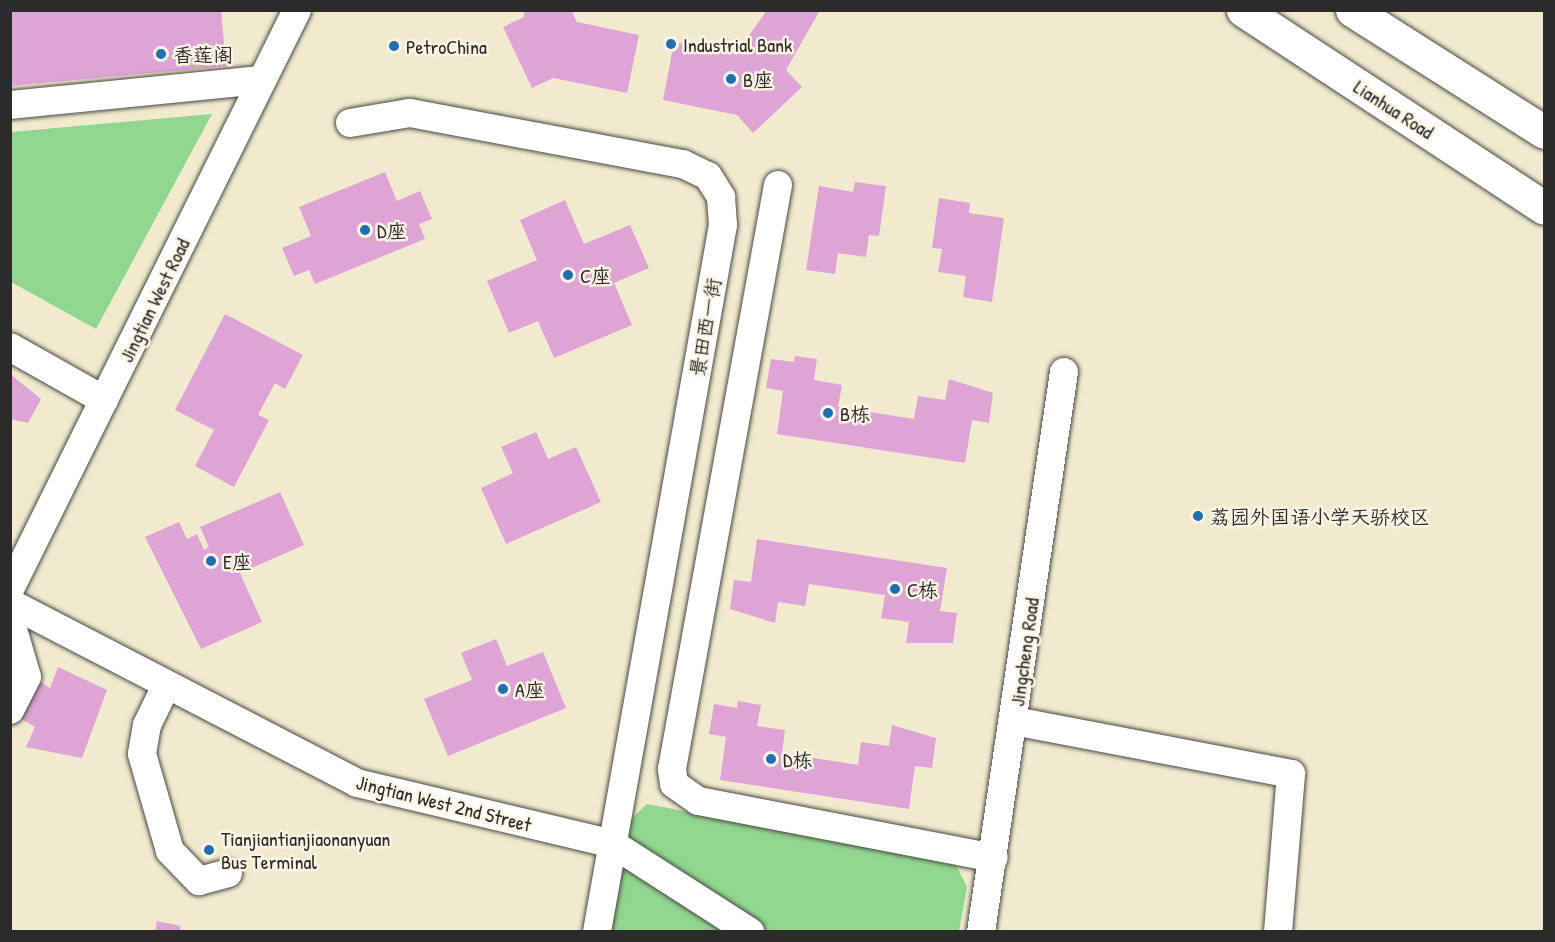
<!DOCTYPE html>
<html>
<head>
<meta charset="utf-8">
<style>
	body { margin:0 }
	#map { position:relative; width:1555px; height:942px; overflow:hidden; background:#f1eacf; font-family:"Patrick Hand","LXGW WenKai TC",sans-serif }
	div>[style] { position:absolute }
	.green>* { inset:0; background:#91d68f }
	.building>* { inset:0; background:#dea4d6 }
	.roads { filter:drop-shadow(0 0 2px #494844) drop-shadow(0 0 2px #494844) }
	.minor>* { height:28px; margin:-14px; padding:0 14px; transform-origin:14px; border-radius:14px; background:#fff }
	.major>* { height:33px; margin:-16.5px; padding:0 16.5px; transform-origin:16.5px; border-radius:16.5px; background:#fff }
	.dots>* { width:16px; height:16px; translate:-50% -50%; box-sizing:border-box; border:3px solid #fcf5e5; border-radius:50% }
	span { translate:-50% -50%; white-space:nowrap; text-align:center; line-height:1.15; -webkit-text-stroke:5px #fcf5e5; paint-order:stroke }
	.poi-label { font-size:20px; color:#2b2b2b }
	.left { translate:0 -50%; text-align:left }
	.street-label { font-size:20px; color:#2b2b2b }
	.frame { position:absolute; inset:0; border:12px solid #2b2b2b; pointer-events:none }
</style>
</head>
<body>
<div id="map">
	<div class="green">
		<i style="clip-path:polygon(212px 114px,96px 329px,11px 282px,11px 132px)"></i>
		<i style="clip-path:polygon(647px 804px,955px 863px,967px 887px,959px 931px,610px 932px,631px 819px)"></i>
	</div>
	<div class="building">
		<i style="clip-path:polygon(10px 10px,221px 10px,226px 66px,10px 86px)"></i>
		<i style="clip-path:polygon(524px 10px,571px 10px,577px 22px,639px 35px,627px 93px,553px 78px,532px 88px,503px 27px,524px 17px)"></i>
		<i style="clip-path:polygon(767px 10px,820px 10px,786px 70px,802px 87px,753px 133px,737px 115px,663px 100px,674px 42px,736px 54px)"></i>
		<i style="clip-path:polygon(385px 172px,397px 201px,420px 191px,432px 219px,419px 224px,425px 239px,315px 284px,309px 270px,294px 276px,282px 248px,311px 236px,299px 207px)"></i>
		<i style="clip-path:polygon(855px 182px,886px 186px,879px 236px,869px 235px,866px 257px,838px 253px,835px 274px,806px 270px,819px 186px,853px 192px)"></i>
		<i style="clip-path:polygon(939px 198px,970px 203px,969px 213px,1004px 218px,992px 302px,963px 297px,966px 276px,938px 272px,942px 249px,932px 248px)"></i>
		<i style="clip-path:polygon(565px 200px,584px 244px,630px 225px,649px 268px,614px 283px,632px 325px,554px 358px,538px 321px,509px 333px,487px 281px,537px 260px,520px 220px)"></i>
		<i style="clip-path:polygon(225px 314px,303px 355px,285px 389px,275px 383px,258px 415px,269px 420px,234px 487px,195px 466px,214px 430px,175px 410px)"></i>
		<i style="clip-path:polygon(795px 356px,817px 359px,814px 380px,842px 385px,838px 407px,914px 419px,918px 396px,945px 400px,949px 379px,993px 393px,989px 423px,972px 420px,965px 463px,777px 434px,783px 391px,766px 388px,771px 359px,794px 362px)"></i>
		<i style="clip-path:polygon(10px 374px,41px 399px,28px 423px,10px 419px)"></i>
		<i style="clip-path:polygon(536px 432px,548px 459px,576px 447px,601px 502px,506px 544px,481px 488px,513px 473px,501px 447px)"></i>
		<i style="clip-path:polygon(280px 492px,304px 545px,240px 573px,262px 622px,201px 649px,145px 537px,179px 522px,187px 539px,197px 534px,204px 550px,209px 547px,200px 527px)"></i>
		<i style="clip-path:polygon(757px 539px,947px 568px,940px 611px,957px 613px,953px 643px,906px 643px,909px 622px,881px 618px,885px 595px,809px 584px,805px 606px,778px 602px,775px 623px,730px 609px,734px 580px,751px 582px)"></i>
		<i style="clip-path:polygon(496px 639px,507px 666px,543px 652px,566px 708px,448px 756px,424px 699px,472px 680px,461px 653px)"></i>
		<i style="clip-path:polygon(13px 666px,50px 688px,58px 667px,107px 690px,82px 758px,26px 747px,35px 727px,10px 712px)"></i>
		<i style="clip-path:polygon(738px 701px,761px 705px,757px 726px,785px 730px,782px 753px,858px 765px,861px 742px,889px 746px,892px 725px,936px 738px,932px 768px,915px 766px,909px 809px,720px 780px,726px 737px,709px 734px,714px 704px,737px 708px)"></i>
		<i style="clip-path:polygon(157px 921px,181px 926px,179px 932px,155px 932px)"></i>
	</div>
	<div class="roads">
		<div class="minor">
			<i style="left:10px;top:105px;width:253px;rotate:-5.7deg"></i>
			<i style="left:350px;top:123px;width:61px;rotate:-9.5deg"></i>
			<i style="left:410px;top:113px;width:278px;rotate:10.6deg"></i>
			<i style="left:683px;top:164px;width:28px;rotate:26deg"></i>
			<i style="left:708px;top:176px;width:25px;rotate:58deg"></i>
			<i style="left:721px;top:197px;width:28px;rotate:86deg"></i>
			<i style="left:723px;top:225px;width:718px;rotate:100.11deg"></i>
			<i style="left:778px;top:185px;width:594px;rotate:100.29deg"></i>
			<i style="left:672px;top:769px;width:15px;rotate:82deg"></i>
			<i style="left:674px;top:784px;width:29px;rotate:35deg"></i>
			<i style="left:698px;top:801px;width:301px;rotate:10.9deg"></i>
			<i style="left:10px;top:347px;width:108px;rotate:29.4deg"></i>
			<i style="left:10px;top:589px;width:646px;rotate:-63.63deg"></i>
			<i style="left:10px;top:603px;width:391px;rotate:27.4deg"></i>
			<i style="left:357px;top:783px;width:263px;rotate:13.4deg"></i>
			<i style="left:613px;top:844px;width:163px;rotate:32.7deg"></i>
			<i style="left:10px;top:619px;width:60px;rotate:73.7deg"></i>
			<i style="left:27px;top:677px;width:37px;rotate:117deg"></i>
			<i style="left:165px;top:688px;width:41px;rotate:115.9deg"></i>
			<i style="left:147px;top:725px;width:29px;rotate:100deg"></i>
			<i style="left:142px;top:754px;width:101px;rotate:73.9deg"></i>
			<i style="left:170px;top:851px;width:42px;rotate:46deg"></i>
			<i style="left:199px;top:881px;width:30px;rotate:-15deg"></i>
			<i style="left:1014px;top:721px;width:282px;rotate:10.8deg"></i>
			<i style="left:1291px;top:774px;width:159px;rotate:94.7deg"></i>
			<i style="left:981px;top:932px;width:566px;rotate:-81.57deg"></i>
		</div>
		<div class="major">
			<i style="left:1243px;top:10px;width:360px;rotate:33.3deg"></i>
			<i style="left:1352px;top:10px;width:227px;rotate:32.4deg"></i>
		</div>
	</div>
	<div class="dots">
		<i style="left:671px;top:44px;background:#1f6fb2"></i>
		<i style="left:394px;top:46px;background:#1f6fb2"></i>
		<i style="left:161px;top:54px;background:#1f6fb2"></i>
		<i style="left:731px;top:79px;background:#1f6fb2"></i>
		<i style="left:365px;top:230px;background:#1f6fb2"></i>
		<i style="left:568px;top:275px;background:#1f6fb2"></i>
		<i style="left:828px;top:413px;background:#1f6fb2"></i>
		<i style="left:1198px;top:516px;background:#1f6fb2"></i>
		<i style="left:211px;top:561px;background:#1f6fb2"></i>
		<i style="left:895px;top:589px;background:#1f6fb2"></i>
		<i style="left:503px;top:689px;background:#1f6fb2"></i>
		<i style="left:771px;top:759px;background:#1f6fb2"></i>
		<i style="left:209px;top:850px;background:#1f6fb2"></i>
	</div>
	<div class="poi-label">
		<span class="left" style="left:683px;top:44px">Industrial Bank</span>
		<span class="left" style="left:406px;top:46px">PetroChina</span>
		<span class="left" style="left:173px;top:54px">香莲阁</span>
		<span class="left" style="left:743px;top:79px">B座</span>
		<span class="left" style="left:377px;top:230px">D座</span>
		<span class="left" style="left:580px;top:275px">C座</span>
		<span class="left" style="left:840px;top:413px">B栋</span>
		<span class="left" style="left:1210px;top:516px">荔园外国语小学天骄校区</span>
		<span class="left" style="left:223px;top:561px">E座</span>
		<span class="left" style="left:907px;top:589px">C栋</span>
		<span class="left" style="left:515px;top:689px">A座</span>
		<span class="left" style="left:783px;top:759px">D栋</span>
		<span class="left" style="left:221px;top:850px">Tianjiantianjiaonanyuan<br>Bus Terminal</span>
	</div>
	<div class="street-label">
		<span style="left:1394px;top:109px;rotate:33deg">Lianhua Road</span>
		<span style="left:154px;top:300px;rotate:-64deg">Jingtian West Road</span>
		<span style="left:705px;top:327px;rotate:-80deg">景田西一街</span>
		<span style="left:1024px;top:652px;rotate:-82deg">Jingcheng Road</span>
		<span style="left:444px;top:803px;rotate:14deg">Jingtian West 2nd Street</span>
	</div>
	<div class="frame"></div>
</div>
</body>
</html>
